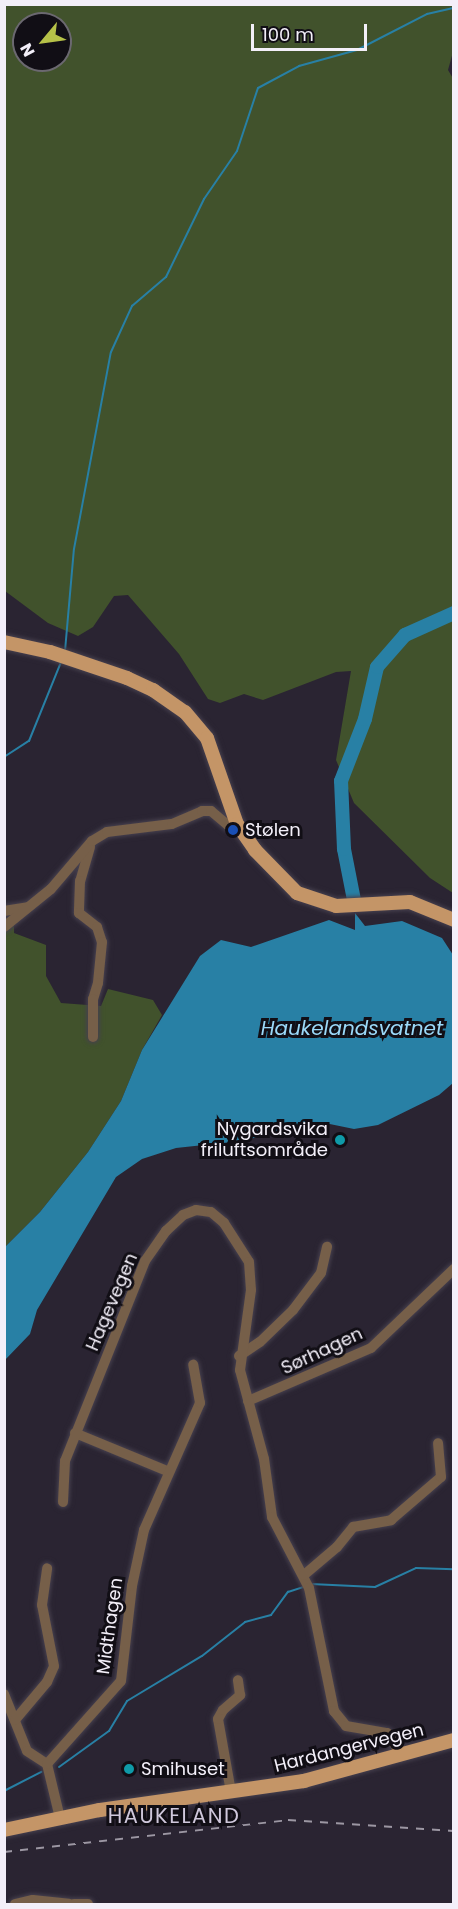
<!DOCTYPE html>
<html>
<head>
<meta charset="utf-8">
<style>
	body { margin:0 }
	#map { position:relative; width:458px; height:1909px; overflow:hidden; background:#2a2432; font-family:Poppins,sans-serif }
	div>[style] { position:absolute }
	.green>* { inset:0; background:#41522c }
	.water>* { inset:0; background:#2880a5 }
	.stream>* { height:2px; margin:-1px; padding:0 1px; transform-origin:1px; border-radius:1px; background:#2880a5 }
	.river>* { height:14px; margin:-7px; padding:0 7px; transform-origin:7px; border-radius:7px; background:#2880a5 }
	.roads { filter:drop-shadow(0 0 2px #46404e) drop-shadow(0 0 2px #46404e) }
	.minor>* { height:10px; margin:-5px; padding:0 5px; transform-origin:5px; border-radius:5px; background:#765f49 }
	.major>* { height:14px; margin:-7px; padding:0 7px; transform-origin:7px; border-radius:7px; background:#c49567 }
	.rail>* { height:2px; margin-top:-1px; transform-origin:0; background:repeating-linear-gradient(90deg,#9c97a3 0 8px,transparent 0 16px) }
	.dots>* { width:16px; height:16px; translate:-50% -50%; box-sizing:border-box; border:3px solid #110e15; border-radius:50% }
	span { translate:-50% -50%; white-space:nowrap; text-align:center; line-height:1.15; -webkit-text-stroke:6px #110e15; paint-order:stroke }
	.poi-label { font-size:18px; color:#f3eff9 }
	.left { translate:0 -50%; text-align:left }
	.right { translate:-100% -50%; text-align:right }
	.street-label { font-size:18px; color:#f3eff9 }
	.water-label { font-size:20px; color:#9bd9f9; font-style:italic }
	.quarter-label { font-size:21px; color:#cfc7db; letter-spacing:1.5px }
	.frame { position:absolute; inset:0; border:6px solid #f3eff9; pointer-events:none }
	.north { position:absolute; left:12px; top:12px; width:60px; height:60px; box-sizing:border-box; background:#110e15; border:2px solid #6b6870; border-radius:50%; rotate:241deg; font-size:16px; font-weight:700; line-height:24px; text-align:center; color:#f3eff9 }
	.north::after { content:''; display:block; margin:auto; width:21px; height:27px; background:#b6c148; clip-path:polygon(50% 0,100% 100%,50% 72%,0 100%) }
	.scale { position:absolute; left:251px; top:24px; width:116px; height:27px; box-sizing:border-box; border:3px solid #f3eff9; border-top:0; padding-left:8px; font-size:18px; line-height:21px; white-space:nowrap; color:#f3eff9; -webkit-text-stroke:4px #110e15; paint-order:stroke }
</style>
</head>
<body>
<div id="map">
	<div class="green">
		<i style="clip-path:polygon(evenodd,5px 4px,453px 5px,453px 52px,448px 70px,454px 80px,453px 893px,430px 878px,354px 803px,336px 760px,351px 671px,336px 672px,263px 700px,244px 694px,220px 703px,208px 699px,179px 654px,128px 595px,114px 596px,93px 627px,78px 636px,48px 623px,5px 591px,5px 4px,24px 24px,60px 24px,60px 60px,24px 60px,24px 24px)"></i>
		<i style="clip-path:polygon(14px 916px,14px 933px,46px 945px,46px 976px,61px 1003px,101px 1006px,108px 989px,153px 1000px,162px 1015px,142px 1050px,121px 1101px,88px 1152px,40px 1212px,5px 1247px,4px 925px)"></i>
	</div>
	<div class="water">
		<i style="clip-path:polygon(355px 913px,365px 926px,402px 921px,442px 938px,453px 955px,453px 1083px,439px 1095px,378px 1125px,354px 1129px,320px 1122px,241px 1141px,176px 1148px,142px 1159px,116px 1177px,37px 1310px,30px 1334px,5px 1360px,5px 1247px,40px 1212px,88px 1152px,121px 1101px,142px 1050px,200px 956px,221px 940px,251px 947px,329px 920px,355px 930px)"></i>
	</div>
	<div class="stream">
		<i style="left:65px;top:651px;width:102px;rotate:-85deg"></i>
		<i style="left:74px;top:549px;width:200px;rotate:-79.4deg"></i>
		<i style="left:111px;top:352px;width:51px;rotate:-65.5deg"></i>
		<i style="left:132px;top:306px;width:45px;rotate:-40.5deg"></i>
		<i style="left:166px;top:277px;width:87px;rotate:-64deg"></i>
		<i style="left:204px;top:199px;width:58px;rotate:-55.5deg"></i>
		<i style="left:237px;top:151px;width:66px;rotate:-71.6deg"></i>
		<i style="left:258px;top:88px;width:47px;rotate:-28.2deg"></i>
		<i style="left:299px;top:66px;width:60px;rotate:-15.4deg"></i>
		<i style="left:357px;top:50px;width:79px;rotate:-27.2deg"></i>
		<i style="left:427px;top:14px;width:28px;rotate:-13deg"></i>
		<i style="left:4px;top:757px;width:30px;rotate:-33deg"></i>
		<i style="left:29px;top:741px;width:85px;rotate:-67.9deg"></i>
		<i style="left:311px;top:1584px;width:64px;rotate:2.7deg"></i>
		<i style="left:375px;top:1587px;width:45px;rotate:-24.9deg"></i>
		<i style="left:416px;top:1568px;width:38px;rotate:2deg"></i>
		<i style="left:59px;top:1767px;width:62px;rotate:-35.8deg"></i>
		<i style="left:109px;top:1731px;width:35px;rotate:-59deg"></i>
		<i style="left:127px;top:1701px;width:87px;rotate:-31deg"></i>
		<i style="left:202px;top:1656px;width:55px;rotate:-38.3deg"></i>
		<i style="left:245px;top:1622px;width:27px;rotate:-15deg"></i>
		<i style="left:271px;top:1615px;width:29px;rotate:-54deg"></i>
		<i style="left:288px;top:1592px;width:19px;rotate:-18deg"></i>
		<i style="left:4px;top:1791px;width:42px;rotate:-27.2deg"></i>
	</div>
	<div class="river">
		<i style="left:354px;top:900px;width:52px;rotate:-101.1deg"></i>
		<i style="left:344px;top:849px;width:68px;rotate:-92.5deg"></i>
		<i style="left:341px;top:781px;width:66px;rotate:-68.8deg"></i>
		<i style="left:365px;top:719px;width:53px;rotate:-77deg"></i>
		<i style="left:377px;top:667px;width:43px;rotate:-48.8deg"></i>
		<i style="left:405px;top:635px;width:54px;rotate:-24.2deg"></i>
	</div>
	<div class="roads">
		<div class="minor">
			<i style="left:90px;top:847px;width:35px;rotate:106deg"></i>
			<i style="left:80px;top:881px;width:32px;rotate:92deg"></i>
			<i style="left:79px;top:913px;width:23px;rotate:38deg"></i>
			<i style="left:97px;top:927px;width:16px;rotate:72deg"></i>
			<i style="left:102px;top:942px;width:41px;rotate:95.6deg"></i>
			<i style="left:98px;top:983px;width:17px;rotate:107deg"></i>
			<i style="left:93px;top:999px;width:38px;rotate:90deg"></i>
			<i style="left:4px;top:911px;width:24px;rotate:-9deg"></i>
			<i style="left:4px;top:927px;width:60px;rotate:-39deg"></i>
			<i style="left:51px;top:889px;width:63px;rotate:-49.5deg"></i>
			<i style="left:92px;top:841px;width:17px;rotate:-31deg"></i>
			<i style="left:107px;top:832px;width:65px;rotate:-7deg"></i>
			<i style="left:172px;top:824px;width:33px;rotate:-23deg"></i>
			<i style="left:202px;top:811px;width:9px"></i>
			<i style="left:211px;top:811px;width:23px;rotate:40deg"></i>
			<i style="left:229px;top:826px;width:8px;rotate:-14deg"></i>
			<i style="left:239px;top:1356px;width:25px;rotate:-34deg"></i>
			<i style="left:260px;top:1342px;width:46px;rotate:-44.1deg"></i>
			<i style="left:293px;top:1310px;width:46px;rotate:-52.9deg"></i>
			<i style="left:321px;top:1273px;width:27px;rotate:-77deg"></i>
			<i style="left:248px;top:1401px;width:134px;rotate:-23.3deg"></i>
			<i style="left:371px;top:1348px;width:115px;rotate:-43.6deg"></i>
			<i style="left:75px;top:1433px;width:100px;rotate:22.4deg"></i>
			<i style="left:63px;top:1502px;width:41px;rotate:-87.2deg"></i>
			<i style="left:65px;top:1461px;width:215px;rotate:-68.2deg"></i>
			<i style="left:145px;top:1261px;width:37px;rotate:-55deg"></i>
			<i style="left:166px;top:1231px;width:23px;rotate:-43deg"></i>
			<i style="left:183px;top:1215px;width:14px;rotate:-21deg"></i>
			<i style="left:196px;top:1210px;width:15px;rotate:8deg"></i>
			<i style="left:211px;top:1212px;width:17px;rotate:40deg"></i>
			<i style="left:224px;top:1223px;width:46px;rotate:57.3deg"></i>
			<i style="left:249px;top:1262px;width:28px;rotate:86deg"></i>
			<i style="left:251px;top:1290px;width:81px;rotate:97.8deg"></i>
			<i style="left:240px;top:1370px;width:92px;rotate:74.9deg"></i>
			<i style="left:264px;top:1459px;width:59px;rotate:82.1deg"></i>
			<i style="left:272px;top:1517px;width:80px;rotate:62.5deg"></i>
			<i style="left:309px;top:1588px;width:126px;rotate:78.5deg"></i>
			<i style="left:334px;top:1711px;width:19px;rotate:51deg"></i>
			<i style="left:346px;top:1726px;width:42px;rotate:9.7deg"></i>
			<i style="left:387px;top:1733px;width:25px;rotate:56deg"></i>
			<i style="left:304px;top:1575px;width:43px;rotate:-40.3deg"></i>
			<i style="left:337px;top:1547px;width:26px;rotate:-51deg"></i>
			<i style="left:353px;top:1527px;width:39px;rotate:-10deg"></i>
			<i style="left:391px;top:1520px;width:66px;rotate:-40.7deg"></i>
			<i style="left:441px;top:1477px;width:34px;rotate:-95deg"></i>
			<i style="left:4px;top:1694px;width:61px;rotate:68deg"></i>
			<i style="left:27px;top:1751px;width:24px;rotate:33deg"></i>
			<i style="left:47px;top:1764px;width:56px;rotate:76.5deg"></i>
			<i style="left:15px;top:1720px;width:50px;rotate:-49.9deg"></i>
			<i style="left:47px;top:1682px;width:17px;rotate:-66deg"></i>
			<i style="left:54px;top:1666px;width:62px;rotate:-101.1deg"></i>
			<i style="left:42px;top:1605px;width:37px;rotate:-82deg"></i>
			<i style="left:47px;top:1764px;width:111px;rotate:-48.3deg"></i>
			<i style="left:121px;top:1681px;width:96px;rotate:-83.4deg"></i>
			<i style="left:132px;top:1586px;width:57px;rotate:-77.9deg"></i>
			<i style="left:144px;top:1530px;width:139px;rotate:-66.2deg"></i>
			<i style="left:200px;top:1403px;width:39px;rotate:-100deg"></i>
			<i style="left:231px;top:1792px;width:74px;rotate:-100.1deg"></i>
			<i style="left:218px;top:1719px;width:10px;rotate:-61deg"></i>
			<i style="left:223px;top:1710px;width:23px;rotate:-41deg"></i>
			<i style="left:240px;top:1695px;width:15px;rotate:-98deg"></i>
			<i style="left:15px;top:1904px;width:18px;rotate:-13deg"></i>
			<i style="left:33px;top:1900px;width:36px;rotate:6deg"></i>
			<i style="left:74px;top:1904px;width:14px"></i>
		</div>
		<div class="major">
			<i style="left:4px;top:642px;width:47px;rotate:12.3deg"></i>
			<i style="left:50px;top:652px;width:81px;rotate:18.7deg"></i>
			<i style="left:127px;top:678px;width:29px;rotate:25deg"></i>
			<i style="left:153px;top:690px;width:39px;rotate:35deg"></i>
			<i style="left:185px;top:712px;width:34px;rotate:50deg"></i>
			<i style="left:207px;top:738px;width:91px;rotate:70.8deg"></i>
			<i style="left:237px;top:824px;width:32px;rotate:55deg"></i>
			<i style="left:255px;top:850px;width:60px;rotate:45.7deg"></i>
			<i style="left:297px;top:893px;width:41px;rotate:18.4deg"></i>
			<i style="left:336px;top:906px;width:74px;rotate:-3.1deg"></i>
			<i style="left:410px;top:902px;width:48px;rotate:22.2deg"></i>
			<i style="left:4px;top:1830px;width:98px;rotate:-11.8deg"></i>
			<i style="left:100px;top:1810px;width:206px;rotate:-8.1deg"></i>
			<i style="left:304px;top:1781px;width:156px;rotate:-15.3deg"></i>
		</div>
	</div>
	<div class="rail">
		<i style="left:4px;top:1852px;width:286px;rotate:-6.4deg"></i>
		<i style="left:288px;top:1820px;width:166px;rotate:3.8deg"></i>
	</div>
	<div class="dots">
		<i style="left:233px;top:830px;background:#1a4fb4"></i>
		<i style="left:340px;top:1140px;background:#0f9aa8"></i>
		<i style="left:129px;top:1769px;background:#0f9aa8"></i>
	</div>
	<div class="poi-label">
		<span class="left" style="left:245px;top:830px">Stølen</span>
		<span class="right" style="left:328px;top:1140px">Nygardsvika<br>friluftsområde</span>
		<span class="left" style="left:141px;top:1769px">Smihuset</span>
	</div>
	<div class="street-label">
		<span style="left:112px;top:1302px;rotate:-67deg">Hagevegen</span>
		<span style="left:322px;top:1351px;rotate:-25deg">Sørhagen</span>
		<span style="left:110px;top:1626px;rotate:-82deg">Midthagen</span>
		<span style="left:349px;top:1748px;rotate:-14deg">Hardangervegen</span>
	</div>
	<div class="water-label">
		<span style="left:352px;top:1028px">Haukelandsvatnet</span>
	</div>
	<div class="quarter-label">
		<span style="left:174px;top:1816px">HAUKELAND</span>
	</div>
	<div class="frame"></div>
	<div class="north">N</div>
	<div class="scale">100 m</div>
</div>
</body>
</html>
